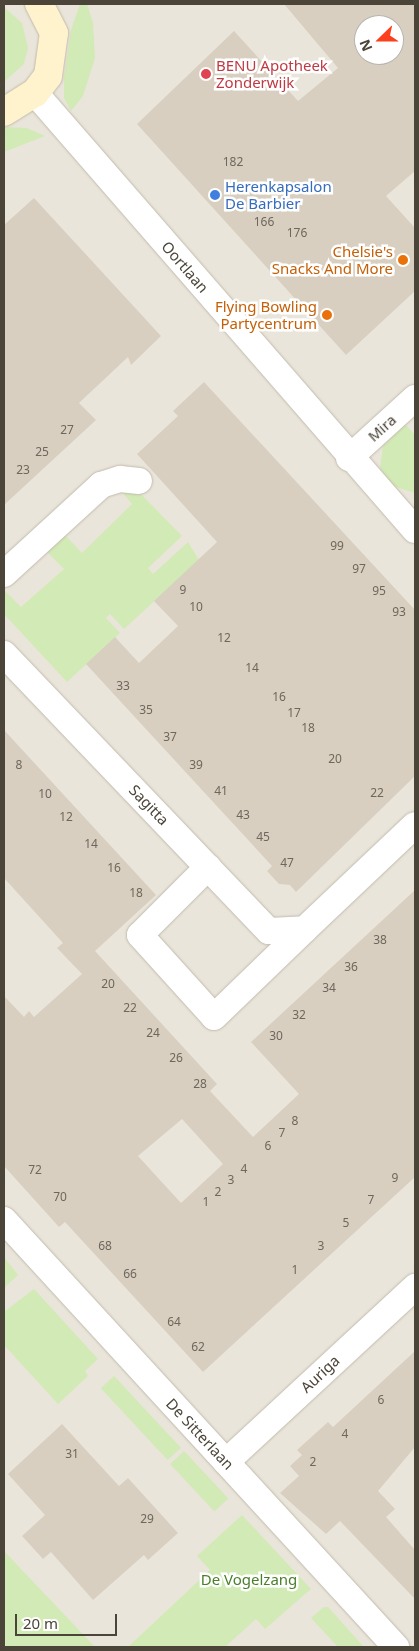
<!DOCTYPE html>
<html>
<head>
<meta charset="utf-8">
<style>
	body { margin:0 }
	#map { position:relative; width:419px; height:1651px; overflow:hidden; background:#f6f3ec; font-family:"Noto Sans",sans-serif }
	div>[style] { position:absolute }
	.residential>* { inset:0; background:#eae5da }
	.green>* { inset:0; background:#d2eab5; transform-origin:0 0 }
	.building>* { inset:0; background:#d8cfc1 }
	.roads { filter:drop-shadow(0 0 1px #c2bbae) drop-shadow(0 0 1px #c2bbae) }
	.street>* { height:26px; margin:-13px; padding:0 13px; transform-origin:13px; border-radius:13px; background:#fff }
	.secondary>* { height:28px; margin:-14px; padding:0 14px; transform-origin:14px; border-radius:14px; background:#fff3cd }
	.dots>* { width:14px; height:14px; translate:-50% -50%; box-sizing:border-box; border:2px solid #fff; border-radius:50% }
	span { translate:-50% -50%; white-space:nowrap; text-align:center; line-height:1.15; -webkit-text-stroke:5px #fff; paint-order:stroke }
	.number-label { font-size:12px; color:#6e675b }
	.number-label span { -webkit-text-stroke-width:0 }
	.health-label { font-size:15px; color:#be3a42 }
	.left { translate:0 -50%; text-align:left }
	.shop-label { font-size:15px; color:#366cbe }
	.food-label { font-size:15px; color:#c56008 }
	.right { translate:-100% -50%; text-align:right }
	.street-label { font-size:15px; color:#4b4439 }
	.park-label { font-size:15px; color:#4a7f2a }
	.frame { position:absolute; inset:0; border:5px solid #4b4439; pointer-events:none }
	.north { position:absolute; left:354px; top:15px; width:50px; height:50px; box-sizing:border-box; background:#fff; border:1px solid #b7b4b0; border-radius:50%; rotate:248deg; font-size:14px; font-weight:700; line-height:20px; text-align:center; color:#4b4439 }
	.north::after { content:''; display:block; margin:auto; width:18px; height:22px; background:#fc3f1d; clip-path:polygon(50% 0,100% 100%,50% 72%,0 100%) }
	.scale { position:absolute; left:15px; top:1614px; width:102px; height:22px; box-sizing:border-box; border:2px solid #4b4439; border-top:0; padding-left:6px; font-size:15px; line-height:18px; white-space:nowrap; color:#4b4439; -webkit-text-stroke:4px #fff; paint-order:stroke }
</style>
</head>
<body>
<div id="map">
	<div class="residential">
		<i style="clip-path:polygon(evenodd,4px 4px,415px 4px,415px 1647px,4px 1647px,4px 4px,364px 25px,394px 25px,394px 55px,364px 55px,364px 25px)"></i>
	</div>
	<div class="green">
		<i style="clip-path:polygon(80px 4px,87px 4px,93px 23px,95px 58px,83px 96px,71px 111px,64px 98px,64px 78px,71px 30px)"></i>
		<i style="clip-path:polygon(4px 7px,22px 23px,28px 48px,24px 64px,4px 82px)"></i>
		<i style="clip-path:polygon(4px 127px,27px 128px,45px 136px,4px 152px)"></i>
		<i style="clip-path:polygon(405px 424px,415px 435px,415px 493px,393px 486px,380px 468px,383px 446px)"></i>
		<i style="clip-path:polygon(132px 485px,182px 536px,148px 568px,153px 574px,188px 542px,199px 560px,124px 629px,110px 614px,106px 618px,120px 633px,67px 682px,4px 614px,4px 590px,21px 607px,64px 569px,45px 550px,63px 533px,82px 553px,132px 504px,123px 493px)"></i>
		<i style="clip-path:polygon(4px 1257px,18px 1275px,5px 1287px,4px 1285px)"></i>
		<i style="clip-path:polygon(34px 1289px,98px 1359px,85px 1371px,88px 1376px,58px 1404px,4px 1345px,4px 1312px)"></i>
		<i style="left:114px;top:1376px;width:98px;height:18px;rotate:47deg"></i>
		<i style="left:184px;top:1451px;width:65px;height:19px;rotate:47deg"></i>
		<i style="clip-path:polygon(242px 1515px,311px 1589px,265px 1629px,256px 1619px,225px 1647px,128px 1647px,210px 1570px,197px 1556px)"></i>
		<i style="clip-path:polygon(4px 1551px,95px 1647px,4px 1647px)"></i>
		<i style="clip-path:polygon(324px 1607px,328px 1607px,364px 1647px,338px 1647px,311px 1618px)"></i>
	</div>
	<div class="building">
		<i style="clip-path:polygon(evenodd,284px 4px,415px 4px,415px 171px,386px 196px,415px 228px,415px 291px,346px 355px,137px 124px,234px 31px,298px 101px,338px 68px,284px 4px,364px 25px,394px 25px,394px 55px,364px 55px,364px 25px)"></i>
		<i style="clip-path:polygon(34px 198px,161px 336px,131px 365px,128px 357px,79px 403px,96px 420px,4px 505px,4px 225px)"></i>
		<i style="clip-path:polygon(204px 382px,415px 610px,415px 776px,296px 892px,290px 885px,279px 884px,267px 871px,272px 866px,86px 664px,115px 637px,139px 663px,178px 626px,154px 601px,217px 542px,137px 454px,178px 416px,173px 411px)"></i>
		<i style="clip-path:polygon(evenodd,4px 730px,156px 895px,95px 951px,217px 1084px,210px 1091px,253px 1137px,299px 1094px,251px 1042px,415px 890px,415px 1177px,203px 1372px,65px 1222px,59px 1227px,4px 1166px,4px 996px,24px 1017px,29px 1011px,34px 1017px,82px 974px,57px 948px,63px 943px,4px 878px,4px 730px,182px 1119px,223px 1164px,181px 1203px,138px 1156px,182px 1119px)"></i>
		<i style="clip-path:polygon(415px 1351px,415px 1447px,378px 1491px,395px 1509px,386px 1517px,415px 1550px,415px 1599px,340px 1521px,326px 1534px,280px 1493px,299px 1476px,290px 1466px,302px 1455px,297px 1450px,328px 1422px,333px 1427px)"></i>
		<i style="clip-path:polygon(62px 1424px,119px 1486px,128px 1478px,178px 1533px,148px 1560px,144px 1555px,93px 1600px,51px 1552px,43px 1559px,22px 1536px,45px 1515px,8px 1474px)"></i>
	</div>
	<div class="roads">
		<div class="street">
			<i style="left:35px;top:93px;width:579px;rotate:48.99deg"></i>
			<i style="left:349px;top:458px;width:89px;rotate:-42.3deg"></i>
			<i style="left:4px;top:574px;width:132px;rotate:-42.5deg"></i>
			<i style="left:101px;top:485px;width:20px;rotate:-18deg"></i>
			<i style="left:120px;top:479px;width:19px;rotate:6deg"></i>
			<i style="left:4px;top:654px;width:383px;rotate:46.3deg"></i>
			<i style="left:269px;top:931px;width:36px;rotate:-3deg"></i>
			<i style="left:305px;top:929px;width:151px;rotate:-43.4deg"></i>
			<i style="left:208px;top:867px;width:96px;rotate:135deg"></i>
			<i style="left:140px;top:935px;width:110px;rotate:47.9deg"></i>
			<i style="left:214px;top:1017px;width:127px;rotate:-44deg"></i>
			<i style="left:4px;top:1220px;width:580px;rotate:47.45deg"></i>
			<i style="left:226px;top:1462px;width:258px;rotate:-42.8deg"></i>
		</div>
		<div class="secondary">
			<i style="left:4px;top:112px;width:36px;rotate:-32deg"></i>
			<i style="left:35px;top:93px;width:21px;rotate:-53deg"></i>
			<i style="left:48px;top:76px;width:43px;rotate:-82.1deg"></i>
			<i style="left:54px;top:33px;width:33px;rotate:-117deg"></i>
		</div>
	</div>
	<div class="dots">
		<i style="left:206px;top:74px;background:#e0444e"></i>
		<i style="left:215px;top:195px;background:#3f7fe0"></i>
		<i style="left:403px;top:260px;background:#e8710a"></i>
		<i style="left:327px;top:315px;background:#e8710a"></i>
	</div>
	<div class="number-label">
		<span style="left:233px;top:162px">182</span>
		<span style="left:264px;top:222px">166</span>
		<span style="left:297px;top:233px">176</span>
		<span style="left:67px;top:430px">27</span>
		<span style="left:42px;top:452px">25</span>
		<span style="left:23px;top:470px">23</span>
		<span style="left:337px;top:546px">99</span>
		<span style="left:359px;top:569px">97</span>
		<span style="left:183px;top:590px">9</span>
		<span style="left:379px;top:591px">95</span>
		<span style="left:196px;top:607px">10</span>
		<span style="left:399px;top:612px">93</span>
		<span style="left:224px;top:638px">12</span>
		<span style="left:252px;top:668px">14</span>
		<span style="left:123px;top:686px">33</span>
		<span style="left:279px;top:697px">16</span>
		<span style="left:146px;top:710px">35</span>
		<span style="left:294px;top:713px">17</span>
		<span style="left:308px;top:728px">18</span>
		<span style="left:170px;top:737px">37</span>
		<span style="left:335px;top:759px">20</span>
		<span style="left:19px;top:765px">8</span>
		<span style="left:196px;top:765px">39</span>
		<span style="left:221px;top:791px">41</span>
		<span style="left:377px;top:793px">22</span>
		<span style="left:45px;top:794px">10</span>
		<span style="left:243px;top:815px">43</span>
		<span style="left:66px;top:817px">12</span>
		<span style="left:263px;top:837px">45</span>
		<span style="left:91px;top:844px">14</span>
		<span style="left:287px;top:863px">47</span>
		<span style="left:114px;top:868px">16</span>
		<span style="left:136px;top:893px">18</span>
		<span style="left:380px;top:940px">38</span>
		<span style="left:351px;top:967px">36</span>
		<span style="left:108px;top:984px">20</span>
		<span style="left:329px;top:988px">34</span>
		<span style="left:130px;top:1008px">22</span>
		<span style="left:299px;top:1015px">32</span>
		<span style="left:153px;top:1033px">24</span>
		<span style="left:276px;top:1036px">30</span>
		<span style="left:176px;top:1058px">26</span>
		<span style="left:200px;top:1084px">28</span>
		<span style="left:295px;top:1121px">8</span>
		<span style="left:282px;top:1133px">7</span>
		<span style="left:268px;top:1146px">6</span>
		<span style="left:244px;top:1169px">4</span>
		<span style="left:35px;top:1170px">72</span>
		<span style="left:395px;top:1178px">9</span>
		<span style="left:231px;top:1180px">3</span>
		<span style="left:218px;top:1192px">2</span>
		<span style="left:60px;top:1197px">70</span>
		<span style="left:371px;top:1200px">7</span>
		<span style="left:206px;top:1202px">1</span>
		<span style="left:346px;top:1223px">5</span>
		<span style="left:105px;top:1246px">68</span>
		<span style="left:321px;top:1246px">3</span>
		<span style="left:295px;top:1270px">1</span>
		<span style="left:130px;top:1274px">66</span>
		<span style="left:174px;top:1322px">64</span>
		<span style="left:198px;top:1347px">62</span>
		<span style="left:381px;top:1400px">6</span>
		<span style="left:345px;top:1434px">4</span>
		<span style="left:72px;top:1454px">31</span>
		<span style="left:313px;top:1462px">2</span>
		<span style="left:147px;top:1519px">29</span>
	</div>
	<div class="health-label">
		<span class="left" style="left:216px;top:74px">BENU Apotheek<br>Zonderwijk</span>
	</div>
	<div class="shop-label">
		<span class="left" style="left:225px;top:195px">Herenkapsalon<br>De Barbier</span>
	</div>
	<div class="food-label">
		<span class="right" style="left:393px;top:260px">Chelsie's<br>Snacks And More</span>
		<span class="right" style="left:317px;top:315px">Flying Bowling<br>Partycentrum</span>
	</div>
	<div class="street-label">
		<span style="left:185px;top:267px;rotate:49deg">Oortlaan</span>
		<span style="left:382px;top:428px;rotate:-42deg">Mira</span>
		<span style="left:149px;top:805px;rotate:46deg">Sagitta</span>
		<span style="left:320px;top:1374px;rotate:-43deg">Auriga</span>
		<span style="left:200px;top:1434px;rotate:47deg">De Sitterlaan</span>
	</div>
	<div class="park-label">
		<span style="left:249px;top:1580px">De Vogelzang</span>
	</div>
	<div class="frame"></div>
	<div class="north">N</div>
	<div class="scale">20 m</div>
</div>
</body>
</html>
